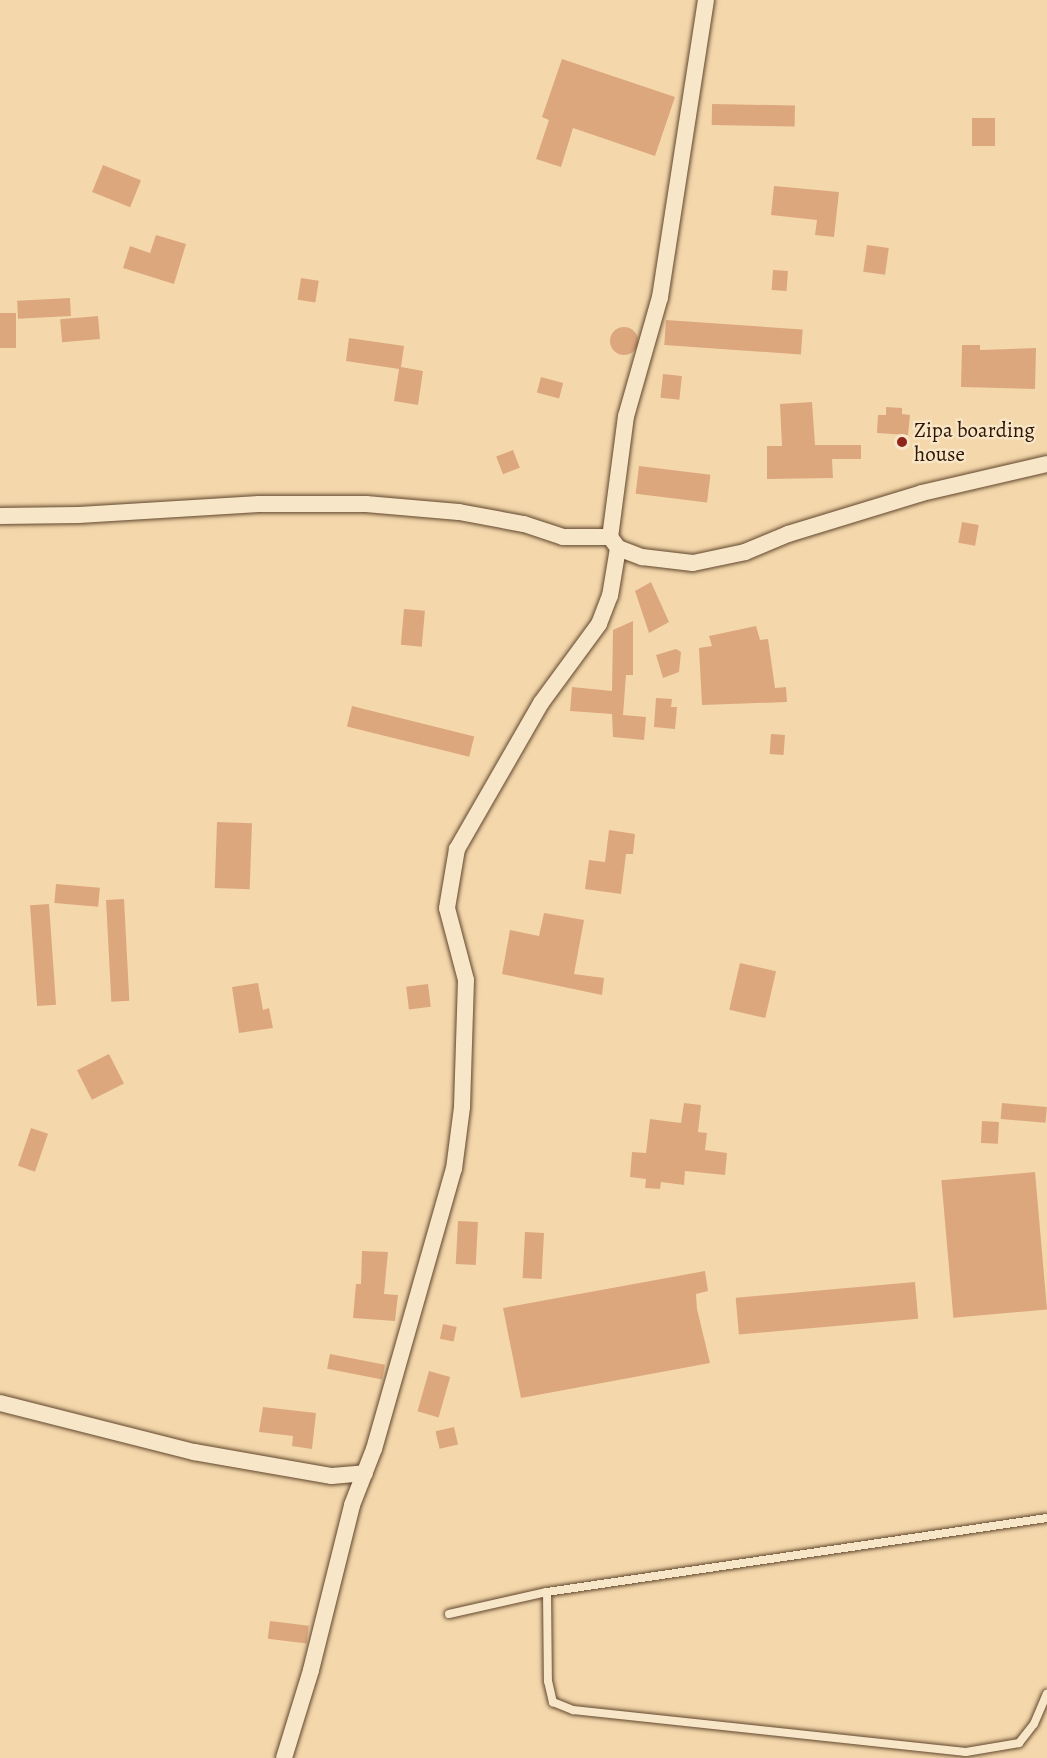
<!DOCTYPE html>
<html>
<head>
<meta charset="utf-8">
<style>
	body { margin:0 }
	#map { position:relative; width:1047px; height:1758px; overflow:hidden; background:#f4d8ac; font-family:Alegreya,serif }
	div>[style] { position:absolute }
	.building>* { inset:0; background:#dda77e; transform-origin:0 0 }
	.round { border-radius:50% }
	.roads { filter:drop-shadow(0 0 2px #61462c) drop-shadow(0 0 2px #61462c) }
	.lane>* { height:8px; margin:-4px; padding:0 4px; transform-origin:4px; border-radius:4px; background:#f8e6c9 }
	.street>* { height:16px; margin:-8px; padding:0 8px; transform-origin:8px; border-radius:8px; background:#f8e6c9 }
	.dots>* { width:16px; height:16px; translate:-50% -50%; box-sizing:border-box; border:3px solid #f8e6c9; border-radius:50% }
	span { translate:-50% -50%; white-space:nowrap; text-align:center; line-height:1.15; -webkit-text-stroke:4.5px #f8e6c9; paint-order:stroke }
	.poi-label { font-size:21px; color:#301502 }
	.left { translate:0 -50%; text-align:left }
</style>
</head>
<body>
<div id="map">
	<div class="building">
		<i style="clip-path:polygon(562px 59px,675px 97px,655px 156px,573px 128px,561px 167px,536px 159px,549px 120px,542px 117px)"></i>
		<i style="left:712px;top:104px;width:83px;height:21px;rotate:1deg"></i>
		<i style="left:972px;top:118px;width:23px;height:28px"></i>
		<i style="left:103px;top:165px;width:41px;height:29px;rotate:22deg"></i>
		<i style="clip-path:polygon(774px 186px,839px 192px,834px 237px,815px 235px,817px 220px,771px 215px)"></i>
		<i style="clip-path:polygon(156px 235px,186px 244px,174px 284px,123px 268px,130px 246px,150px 253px)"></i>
		<i style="left:867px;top:245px;width:22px;height:27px;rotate:8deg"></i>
		<i style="left:773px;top:270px;width:15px;height:20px;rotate:4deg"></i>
		<i style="left:301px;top:278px;width:18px;height:22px;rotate:9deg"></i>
		<i style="left:70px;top:298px;width:18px;height:53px;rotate:87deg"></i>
		<i style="left:0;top:313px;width:16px;height:35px"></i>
		<i style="left:98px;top:316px;width:23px;height:38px;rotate:85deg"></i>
		<i style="left:666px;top:320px;width:137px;height:25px;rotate:4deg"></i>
		<i class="round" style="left:610px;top:327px;width:28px;height:28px"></i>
		<i style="clip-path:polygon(349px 338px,404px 346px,401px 367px,423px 371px,418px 405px,394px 401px,399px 369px,346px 361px)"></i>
		<i style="clip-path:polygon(962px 345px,980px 345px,980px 350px,1036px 348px,1035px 389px,961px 387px)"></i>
		<i style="left:663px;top:374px;width:19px;height:24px;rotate:6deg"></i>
		<i style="left:541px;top:377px;width:23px;height:16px;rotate:15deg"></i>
		<i style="clip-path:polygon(812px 402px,815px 445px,861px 445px,861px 459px,832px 459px,833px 478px,767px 479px,767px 446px,782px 446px,780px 404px)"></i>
		<i style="clip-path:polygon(886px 407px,902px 408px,902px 414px,910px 415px,908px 435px,877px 433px,878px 415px,886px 415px)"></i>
		<i style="left:513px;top:450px;width:19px;height:18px;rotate:69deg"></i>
		<i style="left:639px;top:466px;width:72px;height:28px;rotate:7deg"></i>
		<i style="left:962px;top:522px;width:17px;height:21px;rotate:10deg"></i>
		<i style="clip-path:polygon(651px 582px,669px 622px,649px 633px,635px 591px)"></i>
		<i style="left:404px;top:609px;width:21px;height:36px;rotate:5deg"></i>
		<i style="clip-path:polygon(633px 621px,633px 675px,626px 675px,623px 715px,646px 717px,644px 740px,613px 737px,612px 714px,570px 711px,572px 687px,612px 691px,613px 630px)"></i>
		<i style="clip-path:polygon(756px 626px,760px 640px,768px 639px,775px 688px,786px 687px,787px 702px,702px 705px,699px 648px,712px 646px,709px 636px)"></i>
		<i style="clip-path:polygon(676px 649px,681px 652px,679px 672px,663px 678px,656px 655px)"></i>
		<i style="clip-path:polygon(656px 698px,672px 699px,671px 707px,677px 707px,675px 729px,654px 727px)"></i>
		<i style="left:352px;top:706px;width:126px;height:21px;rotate:14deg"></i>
		<i style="left:771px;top:734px;width:14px;height:20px;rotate:4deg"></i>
		<i style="left:217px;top:822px;width:35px;height:66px;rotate:2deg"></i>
		<i style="clip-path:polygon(609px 830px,635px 834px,633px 854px,626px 854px,621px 894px,585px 889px,589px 860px,605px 862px)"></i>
		<i style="left:56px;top:884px;width:44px;height:19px;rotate:5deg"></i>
		<i style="left:124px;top:899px;width:102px;height:18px;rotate:87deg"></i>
		<i style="left:49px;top:904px;width:101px;height:19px;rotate:86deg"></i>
		<i style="clip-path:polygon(544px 913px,584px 920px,574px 974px,604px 978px,602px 995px,502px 974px,510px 930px,539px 936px)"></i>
		<i style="left:740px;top:963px;width:37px;height:48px;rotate:13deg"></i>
		<i style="clip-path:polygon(258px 983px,263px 1010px,269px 1008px,273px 1028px,239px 1033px,232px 987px)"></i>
		<i style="left:428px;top:984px;width:23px;height:22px;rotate:83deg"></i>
		<i style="left:109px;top:1054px;width:33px;height:36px;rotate:63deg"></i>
		<i style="clip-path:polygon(684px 1103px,701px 1105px,698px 1132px,707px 1133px,705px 1150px,727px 1153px,725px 1175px,685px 1171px,684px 1185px,661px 1182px,660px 1189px,645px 1188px,646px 1179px,630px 1177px,632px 1152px,646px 1153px,650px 1119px,681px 1123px)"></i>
		<i style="left:1002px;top:1103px;width:45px;height:16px;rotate:5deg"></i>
		<i style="left:982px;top:1121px;width:17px;height:22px;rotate:3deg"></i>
		<i style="left:31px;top:1128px;width:18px;height:40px;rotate:19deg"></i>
		<i style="left:1035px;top:1172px;width:138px;height:94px;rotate:85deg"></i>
		<i style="left:458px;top:1221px;width:20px;height:43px;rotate:3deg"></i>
		<i style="left:525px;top:1232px;width:19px;height:46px;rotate:3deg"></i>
		<i style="clip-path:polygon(362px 1251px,388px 1252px,384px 1294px,398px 1295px,395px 1321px,353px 1318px,356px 1284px,361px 1284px)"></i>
		<i style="clip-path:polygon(705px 1271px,708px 1291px,696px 1294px,697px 1309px,710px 1363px,521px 1398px,503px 1308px)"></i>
		<i style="left:915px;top:1282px;width:37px;height:180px;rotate:85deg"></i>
		<i style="left:443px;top:1324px;width:14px;height:15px;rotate:12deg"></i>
		<i style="left:330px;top:1354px;width:56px;height:15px;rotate:11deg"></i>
		<i style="left:429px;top:1371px;width:22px;height:42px;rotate:16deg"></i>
		<i style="clip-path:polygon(263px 1407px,316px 1413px,312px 1449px,292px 1446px,293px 1436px,259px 1432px)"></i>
		<i style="left:454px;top:1427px;width:18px;height:19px;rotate:77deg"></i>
		<i style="left:270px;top:1621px;width:39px;height:18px;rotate:7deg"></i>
	</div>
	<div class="roads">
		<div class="lane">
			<i style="left:547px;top:1592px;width:89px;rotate:89.4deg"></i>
			<i style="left:548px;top:1681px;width:22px;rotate:77deg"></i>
			<i style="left:553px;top:1702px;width:22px;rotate:22deg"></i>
			<i style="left:573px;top:1710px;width:395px;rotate:6.1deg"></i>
			<i style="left:966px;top:1752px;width:54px;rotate:-9.6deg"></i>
			<i style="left:1019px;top:1743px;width:24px;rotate:-52deg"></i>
			<i style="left:1034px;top:1724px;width:33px;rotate:-67deg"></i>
			<i style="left:449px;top:1614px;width:100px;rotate:-12.7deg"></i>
			<i style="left:547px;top:1592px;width:505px;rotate:-8.42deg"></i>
		</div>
		<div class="street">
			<i style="left:706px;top:0;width:301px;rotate:98.8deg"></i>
			<i style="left:660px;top:297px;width:124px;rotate:105.9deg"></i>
			<i style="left:626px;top:416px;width:122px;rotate:97.5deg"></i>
			<i style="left:610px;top:537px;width:14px;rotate:54deg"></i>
			<i style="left:618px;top:548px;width:26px;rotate:21deg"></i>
			<i style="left:642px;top:557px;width:51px;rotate:6.7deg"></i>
			<i style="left:693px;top:563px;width:53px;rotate:-11.9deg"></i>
			<i style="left:745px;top:552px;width:47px;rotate:-22.7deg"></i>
			<i style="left:788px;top:534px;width:140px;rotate:-17deg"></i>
			<i style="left:922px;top:493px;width:128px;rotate:-13.1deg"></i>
			<i style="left:0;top:516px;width:79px;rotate:-0.7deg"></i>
			<i style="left:79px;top:515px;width:180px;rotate:-3.5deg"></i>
			<i style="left:259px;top:504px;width:107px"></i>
			<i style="left:366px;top:504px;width:93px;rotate:4.9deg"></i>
			<i style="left:459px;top:512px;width:66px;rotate:10.5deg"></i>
			<i style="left:524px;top:524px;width:41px;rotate:18.4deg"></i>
			<i style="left:563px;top:537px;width:47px"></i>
			<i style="left:0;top:1403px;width:200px;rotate:14.2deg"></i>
			<i style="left:194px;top:1452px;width:140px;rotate:9.9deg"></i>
			<i style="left:332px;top:1476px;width:33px;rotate:-5deg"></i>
			<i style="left:284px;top:1758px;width:92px;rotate:-72.9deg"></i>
			<i style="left:311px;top:1670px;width:170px;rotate:-76deg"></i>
			<i style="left:352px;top:1505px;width:60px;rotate:-68.6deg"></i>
			<i style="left:374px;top:1449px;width:291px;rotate:-74.1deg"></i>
			<i style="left:454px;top:1169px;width:63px;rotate:-82.6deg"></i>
			<i style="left:462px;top:1107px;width:127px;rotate:-88.2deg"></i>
			<i style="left:466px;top:980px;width:74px;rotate:-104.8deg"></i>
			<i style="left:447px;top:908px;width:60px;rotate:-80.4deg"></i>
			<i style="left:457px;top:849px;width:168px;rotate:-60.1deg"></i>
			<i style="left:541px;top:703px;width:98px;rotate:-53.7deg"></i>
			<i style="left:599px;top:624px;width:30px;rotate:-69deg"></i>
			<i style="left:610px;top:596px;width:49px;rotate:-80.5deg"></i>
		</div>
	</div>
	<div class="dots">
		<i style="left:902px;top:442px;background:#8f2418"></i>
	</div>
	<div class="poi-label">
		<span class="left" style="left:914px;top:442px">Zipa boarding<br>house</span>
	</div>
</div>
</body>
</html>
